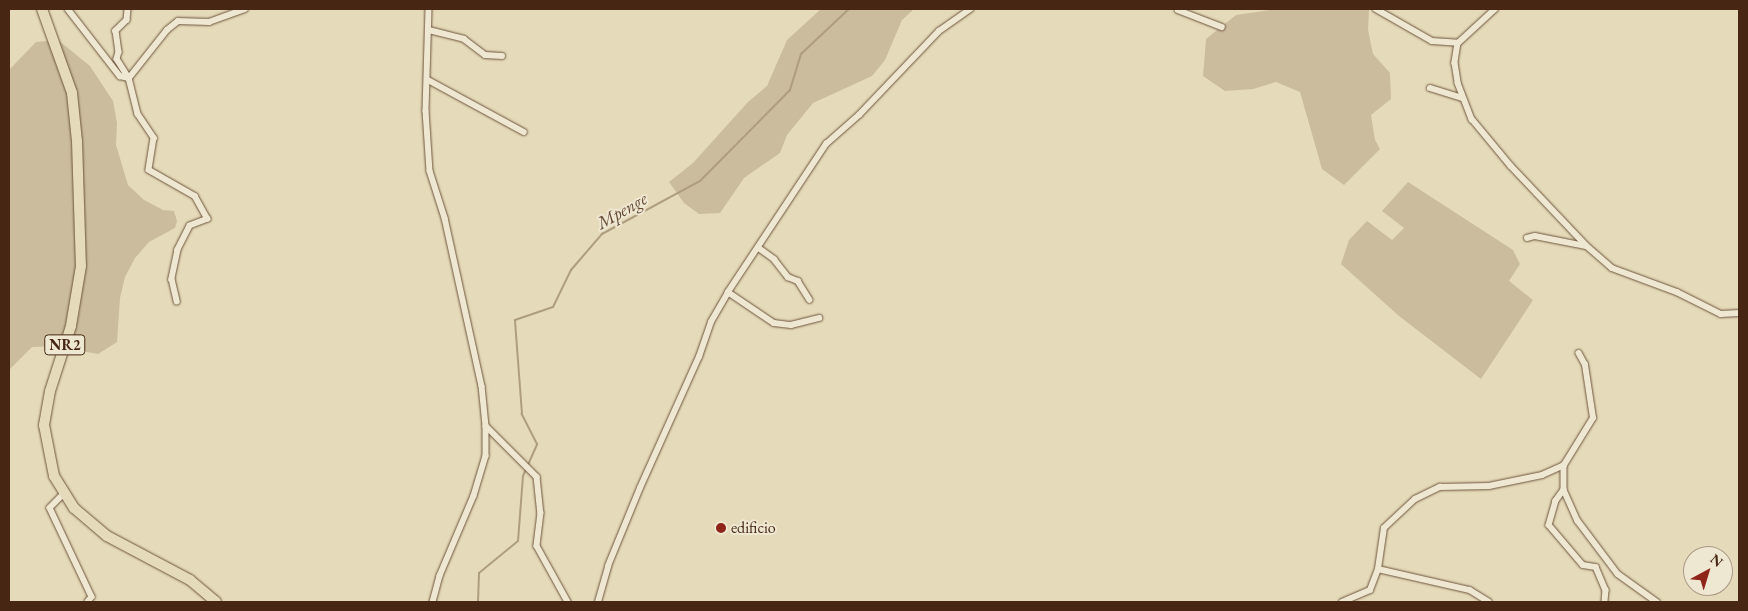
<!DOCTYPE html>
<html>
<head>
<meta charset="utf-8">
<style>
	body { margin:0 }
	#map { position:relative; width:1748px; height:611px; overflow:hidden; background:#e5dab9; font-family:"EB Garamond",serif }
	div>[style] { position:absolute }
	.green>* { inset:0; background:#cabc9d }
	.stream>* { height:2px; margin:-1px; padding:0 1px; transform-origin:1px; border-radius:1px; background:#af9d81 }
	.roads { filter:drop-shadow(0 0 1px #6e543c) drop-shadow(0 0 1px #6e543c) }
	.minor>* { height:5.5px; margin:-2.75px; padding:0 2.75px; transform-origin:2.75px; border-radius:2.75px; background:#eee7d2 }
	.trunk>* { height:10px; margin:-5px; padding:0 5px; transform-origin:5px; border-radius:5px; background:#e5dab9 }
	.dots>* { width:14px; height:14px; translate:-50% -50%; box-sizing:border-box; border:2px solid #eee7d2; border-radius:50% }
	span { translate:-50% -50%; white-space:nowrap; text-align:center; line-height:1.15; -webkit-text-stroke:4px #eee7d2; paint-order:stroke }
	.shield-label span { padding:1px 4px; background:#eee7d2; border:1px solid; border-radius:4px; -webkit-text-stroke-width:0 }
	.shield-label { font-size:15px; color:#472713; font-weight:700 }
	.poi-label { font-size:16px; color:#472713 }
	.left { translate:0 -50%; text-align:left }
	.water-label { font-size:18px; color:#664a34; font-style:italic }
	.frame { position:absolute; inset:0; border:10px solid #472713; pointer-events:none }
	.north { position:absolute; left:1683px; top:546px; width:50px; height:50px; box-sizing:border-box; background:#eee7d2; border:1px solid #ab9a86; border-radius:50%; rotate:39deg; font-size:14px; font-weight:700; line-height:20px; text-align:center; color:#472713 }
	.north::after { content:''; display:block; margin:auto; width:18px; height:22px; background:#8f2418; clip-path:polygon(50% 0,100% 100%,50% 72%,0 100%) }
</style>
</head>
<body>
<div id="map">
	<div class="green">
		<i style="clip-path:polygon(821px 9px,914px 9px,902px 20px,885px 60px,872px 76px,813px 103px,787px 135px,780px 153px,744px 178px,720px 213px,699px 214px,684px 203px,669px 182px,693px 163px,748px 102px,767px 86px,787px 40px)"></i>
		<i style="clip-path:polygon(1278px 9px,1369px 9px,1368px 30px,1373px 54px,1390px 73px,1391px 99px,1371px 115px,1375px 140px,1380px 149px,1344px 185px,1322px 169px,1300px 92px,1276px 82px,1253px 89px,1225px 91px,1203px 76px,1206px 39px,1236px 15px)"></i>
		<i style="clip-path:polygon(58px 40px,90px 66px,113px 101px,117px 123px,116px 145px,128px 185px,144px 200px,163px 210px,174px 211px,177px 221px,175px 228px,149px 242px,135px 258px,125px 277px,120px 298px,117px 342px,98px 354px,55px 346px,32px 347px,9px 370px,9px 70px,36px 42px)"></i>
		<i style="clip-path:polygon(1408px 182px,1513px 250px,1520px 264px,1509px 281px,1533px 300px,1481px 379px,1399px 316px,1341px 264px,1349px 240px,1367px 221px,1392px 240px,1404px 228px,1382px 211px)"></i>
	</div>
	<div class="stream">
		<i style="left:478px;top:602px;width:29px;rotate:-88deg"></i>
		<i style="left:479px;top:573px;width:50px;rotate:-39.4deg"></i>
		<i style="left:518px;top:541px;width:65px;rotate:-85.6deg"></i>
		<i style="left:523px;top:476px;width:35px;rotate:-66deg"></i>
		<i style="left:537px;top:444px;width:34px;rotate:-117deg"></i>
		<i style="left:522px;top:414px;width:94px;rotate:-94.3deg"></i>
		<i style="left:515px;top:320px;width:40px;rotate:-18.9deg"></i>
		<i style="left:553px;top:307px;width:41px;rotate:-64.1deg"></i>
		<i style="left:571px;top:270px;width:48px;rotate:-49.3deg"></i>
		<i style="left:602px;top:234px;width:111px;rotate:-28.4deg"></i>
		<i style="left:700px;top:181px;width:128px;rotate:-45.3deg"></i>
		<i style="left:790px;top:90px;width:38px;rotate:-73deg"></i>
		<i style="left:801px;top:54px;width:66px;rotate:-43.2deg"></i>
	</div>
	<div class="roads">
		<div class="minor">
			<i style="left:68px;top:9px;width:85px;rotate:52.2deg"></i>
			<i style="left:120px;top:76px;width:9px;rotate:13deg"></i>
			<i style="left:129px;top:78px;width:61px;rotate:-51.6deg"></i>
			<i style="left:167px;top:30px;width:14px;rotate:-39deg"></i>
			<i style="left:178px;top:21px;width:31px;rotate:2deg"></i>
			<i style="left:209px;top:22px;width:38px;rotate:-20deg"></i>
			<i style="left:128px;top:9px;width:11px;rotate:95deg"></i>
			<i style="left:127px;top:20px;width:16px;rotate:135deg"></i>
			<i style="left:116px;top:31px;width:21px;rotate:82deg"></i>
			<i style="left:119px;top:52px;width:7px;rotate:106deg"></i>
			<i style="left:117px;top:59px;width:22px;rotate:58deg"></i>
			<i style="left:129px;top:78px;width:37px;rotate:76deg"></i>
			<i style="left:138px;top:114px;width:29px;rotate:56deg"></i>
			<i style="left:154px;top:138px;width:32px;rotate:99deg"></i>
			<i style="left:149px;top:170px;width:53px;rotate:29.5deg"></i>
			<i style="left:195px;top:196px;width:26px;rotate:61deg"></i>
			<i style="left:208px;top:219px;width:19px;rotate:159deg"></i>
			<i style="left:190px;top:226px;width:27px;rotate:117deg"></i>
			<i style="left:178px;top:250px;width:30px;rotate:102deg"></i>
			<i style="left:172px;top:279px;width:23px;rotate:77deg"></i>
			<i style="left:429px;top:9px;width:102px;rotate:91.7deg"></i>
			<i style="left:426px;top:111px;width:60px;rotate:86.2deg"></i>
			<i style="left:430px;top:171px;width:49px;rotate:72.3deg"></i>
			<i style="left:445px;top:218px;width:172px;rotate:77.6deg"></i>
			<i style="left:482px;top:386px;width:40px;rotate:84.3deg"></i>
			<i style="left:486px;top:426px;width:30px;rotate:90deg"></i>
			<i style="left:486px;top:456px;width:42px;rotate:106.7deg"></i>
			<i style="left:474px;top:496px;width:87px;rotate:113deg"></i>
			<i style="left:440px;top:576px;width:27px;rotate:105deg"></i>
			<i style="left:1376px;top:9px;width:64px;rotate:29.7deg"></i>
			<i style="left:1432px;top:41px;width:26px;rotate:4deg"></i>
			<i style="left:1458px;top:43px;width:50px;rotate:-42.6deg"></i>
			<i style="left:1178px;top:10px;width:47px;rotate:21.1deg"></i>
			<i style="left:429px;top:30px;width:36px;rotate:14deg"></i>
			<i style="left:464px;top:39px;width:26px;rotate:37deg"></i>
			<i style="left:485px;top:55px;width:17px;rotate:3deg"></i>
			<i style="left:1458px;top:43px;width:20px;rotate:99deg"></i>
			<i style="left:1455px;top:63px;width:20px;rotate:81deg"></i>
			<i style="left:1458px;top:83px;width:39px;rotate:69deg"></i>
			<i style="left:1472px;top:119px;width:61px;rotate:50.3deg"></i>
			<i style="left:1511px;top:166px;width:110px;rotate:46.5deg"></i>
			<i style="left:1587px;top:246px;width:33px;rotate:41deg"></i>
			<i style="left:1612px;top:268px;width:69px;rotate:20.3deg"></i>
			<i style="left:1677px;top:292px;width:49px;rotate:26.6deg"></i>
			<i style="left:1721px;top:314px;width:18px;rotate:-3deg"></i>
			<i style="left:428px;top:80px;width:109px;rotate:28.4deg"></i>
			<i style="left:1430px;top:88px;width:34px;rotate:17deg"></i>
			<i style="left:1527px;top:238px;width:8px;rotate:-14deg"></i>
			<i style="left:1535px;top:236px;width:52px;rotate:11.1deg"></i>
			<i style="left:759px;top:248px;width:19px;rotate:36deg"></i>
			<i style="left:774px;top:259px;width:23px;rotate:52deg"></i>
			<i style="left:788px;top:277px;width:11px;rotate:22deg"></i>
			<i style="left:798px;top:281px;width:22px;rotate:58deg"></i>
			<i style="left:728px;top:292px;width:55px;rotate:34deg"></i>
			<i style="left:774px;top:323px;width:17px;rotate:7deg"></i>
			<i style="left:791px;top:325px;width:29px;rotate:-14deg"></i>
			<i style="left:486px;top:426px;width:72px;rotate:45deg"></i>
			<i style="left:537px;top:477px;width:36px;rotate:84deg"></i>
			<i style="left:541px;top:513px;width:33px;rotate:97deg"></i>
			<i style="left:537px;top:546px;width:64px;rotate:61deg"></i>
			<i style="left:1564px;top:465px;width:25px;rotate:90deg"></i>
			<i style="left:1564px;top:490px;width:34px;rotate:66deg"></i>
			<i style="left:1578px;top:521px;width:66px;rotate:53deg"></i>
			<i style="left:1618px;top:574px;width:48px;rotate:35.7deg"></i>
			<i style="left:1564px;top:490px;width:14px;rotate:126deg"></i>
			<i style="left:1556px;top:501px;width:25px;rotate:106deg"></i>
			<i style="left:1549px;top:525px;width:52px;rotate:49.6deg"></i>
			<i style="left:1583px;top:565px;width:13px;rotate:9deg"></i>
			<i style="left:1596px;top:567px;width:25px;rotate:67deg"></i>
			<i style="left:1606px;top:590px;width:12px;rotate:95deg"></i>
			<i style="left:65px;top:493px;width:21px;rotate:135deg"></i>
			<i style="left:50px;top:508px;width:98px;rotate:64.7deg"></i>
			<i style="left:92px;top:597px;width:6px;rotate:129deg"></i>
			<i style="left:1378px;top:569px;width:94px;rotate:12.9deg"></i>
			<i style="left:1470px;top:590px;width:22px;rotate:32deg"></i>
			<i style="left:598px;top:602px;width:37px;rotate:-74deg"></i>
			<i style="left:608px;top:566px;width:84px;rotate:-67.7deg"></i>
			<i style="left:640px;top:488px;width:144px;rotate:-65.8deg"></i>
			<i style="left:699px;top:357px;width:37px;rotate:-71deg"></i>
			<i style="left:711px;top:322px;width:34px;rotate:-60deg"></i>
			<i style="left:728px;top:292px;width:178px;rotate:-56.5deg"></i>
			<i style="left:826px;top:144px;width:44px;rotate:-41.3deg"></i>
			<i style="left:859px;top:115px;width:116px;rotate:-46.4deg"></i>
			<i style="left:939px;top:31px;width:38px;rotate:-35deg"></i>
			<i style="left:1342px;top:602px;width:30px;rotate:-23deg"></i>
			<i style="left:1370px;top:590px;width:22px;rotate:-69deg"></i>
			<i style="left:1378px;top:569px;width:41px;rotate:-81.7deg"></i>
			<i style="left:1384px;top:528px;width:42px;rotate:-43.1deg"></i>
			<i style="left:1415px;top:499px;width:28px;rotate:-26deg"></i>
			<i style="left:1440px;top:487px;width:49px;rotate:-1.2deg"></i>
			<i style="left:1489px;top:486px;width:54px;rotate:-11.7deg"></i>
			<i style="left:1542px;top:475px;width:24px;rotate:-24deg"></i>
			<i style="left:1564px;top:465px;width:55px;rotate:-58.3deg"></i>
			<i style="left:1593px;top:418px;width:54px;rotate:-98.6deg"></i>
			<i style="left:1585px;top:365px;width:13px;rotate:-119deg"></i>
		</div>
		<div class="trunk">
			<i style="left:42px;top:9px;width:89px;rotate:70.3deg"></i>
			<i style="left:72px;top:93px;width:48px;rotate:84.1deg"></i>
			<i style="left:77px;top:141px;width:125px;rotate:88.2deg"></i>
			<i style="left:81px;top:266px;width:61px;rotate:99.5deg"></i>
			<i style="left:71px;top:326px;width:68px;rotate:107.9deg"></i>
			<i style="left:50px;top:391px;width:35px;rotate:100deg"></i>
			<i style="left:44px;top:425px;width:52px;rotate:78.9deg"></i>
			<i style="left:54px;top:476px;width:38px;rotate:58deg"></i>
			<i style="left:74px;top:508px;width:43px;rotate:40.3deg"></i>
			<i style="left:107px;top:536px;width:94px;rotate:27.9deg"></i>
			<i style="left:190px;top:580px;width:34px;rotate:40deg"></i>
		</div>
	</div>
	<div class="dots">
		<i style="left:721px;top:528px;background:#8f2418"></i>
	</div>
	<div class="shield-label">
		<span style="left:65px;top:345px">NR2</span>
	</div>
	<div class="poi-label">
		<span class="left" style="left:731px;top:528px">edificio</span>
	</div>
	<div class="water-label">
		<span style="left:622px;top:211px;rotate:-30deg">Mpenge</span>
	</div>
	<div class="frame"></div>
	<div class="north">N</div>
</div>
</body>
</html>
